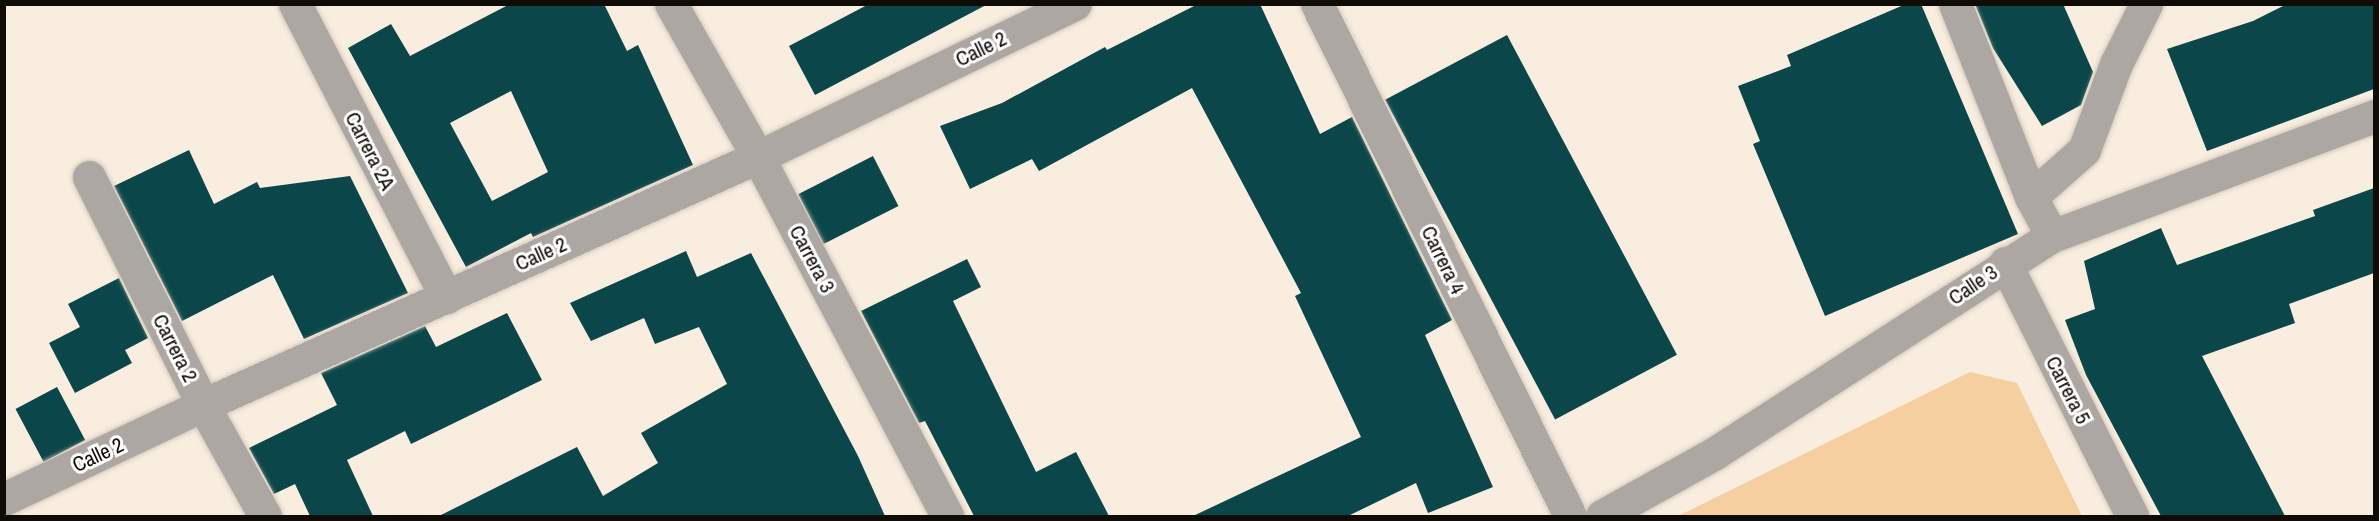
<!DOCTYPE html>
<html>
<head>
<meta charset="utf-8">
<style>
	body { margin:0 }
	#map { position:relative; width:2379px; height:521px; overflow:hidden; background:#f9eddf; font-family:"Archivo Narrow",sans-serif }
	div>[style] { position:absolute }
	.green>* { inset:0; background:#f6cfa1 }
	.building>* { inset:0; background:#0b474a; transform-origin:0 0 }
	.roads { filter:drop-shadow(0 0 2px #d4c9bc) drop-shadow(0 0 2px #d4c9bc) }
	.minor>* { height:33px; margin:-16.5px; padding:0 16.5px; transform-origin:16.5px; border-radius:16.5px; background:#aca7a2 }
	span { translate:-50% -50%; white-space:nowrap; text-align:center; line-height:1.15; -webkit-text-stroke:6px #fff; paint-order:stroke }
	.street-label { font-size:21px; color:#0f0b07 }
	.frame { position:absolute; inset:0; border:6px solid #0f0b07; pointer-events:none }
</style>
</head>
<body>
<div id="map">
	<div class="green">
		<i style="clip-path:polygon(1970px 372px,2017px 383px,2082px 516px,1678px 516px)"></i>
	</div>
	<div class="building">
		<i style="clip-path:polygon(evenodd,510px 4px,604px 4px,627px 51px,638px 45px,693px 165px,533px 237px,531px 233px,466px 267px,348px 48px,391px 24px,410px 56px,510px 4px,511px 91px,548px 172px,492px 201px,450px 123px,511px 91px)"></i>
		<i style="clip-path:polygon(869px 4px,988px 4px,815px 95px,789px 46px)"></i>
		<i style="clip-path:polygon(1198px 4px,1260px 4px,1320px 134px,1352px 117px,1452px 320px,1425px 335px,1493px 487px,1428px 513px,1416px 483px,1348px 516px,1193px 516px,1361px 437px,1295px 296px,1301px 293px,1192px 88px,1039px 171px,1032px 159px,970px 189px,940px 126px,1002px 103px,1105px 47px,1107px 50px)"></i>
		<i style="clip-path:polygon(1906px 4px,1921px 4px,2018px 234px,1825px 316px,1753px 144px,1760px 141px,1738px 86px,1791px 66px,1787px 55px)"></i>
		<i style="clip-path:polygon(1975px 4px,2063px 4px,2093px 72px,2081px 105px,2042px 126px,1993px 48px)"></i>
		<i style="clip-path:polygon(2287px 4px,2374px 4px,2374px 89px,2207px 151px,2167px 49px,2253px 21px)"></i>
		<i style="left:1507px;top:35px;width:362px;height:138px;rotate:62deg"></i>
		<i style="clip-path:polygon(189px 150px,214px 204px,257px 182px,260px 188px,350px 176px,408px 293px,304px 339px,273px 275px,182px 321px,114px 186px)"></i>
		<i style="left:873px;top:156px;width:56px;height:84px;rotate:63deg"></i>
		<i style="clip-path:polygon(2374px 188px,2374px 273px,2289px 304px,2295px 323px,2202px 356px,2285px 516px,2161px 516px,2086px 375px,2065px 320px,2095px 309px,2084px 261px,2161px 228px,2177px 265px,2315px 216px,2313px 210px)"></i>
		<i style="clip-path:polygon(686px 251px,697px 277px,751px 253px,858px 456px,885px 516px,439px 516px,577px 447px,603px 496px,658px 463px,641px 433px,727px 384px,699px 327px,655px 344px,644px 318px,591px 341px,570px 303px)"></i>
		<i style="clip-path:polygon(967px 259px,981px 287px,953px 301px,1036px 472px,1076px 452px,1109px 516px,974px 516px,925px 421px,919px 423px,861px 311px)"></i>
		<i style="clip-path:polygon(119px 278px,148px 338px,125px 350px,132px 363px,75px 393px,49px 343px,80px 327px,68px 304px)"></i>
		<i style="clip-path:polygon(507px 313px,542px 380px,411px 444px,405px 431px,347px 460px,373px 516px,310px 516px,295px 484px,274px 494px,249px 448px,337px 405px,321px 373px,425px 326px,436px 347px)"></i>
		<i style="left:57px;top:387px;width:60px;height:47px;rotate:62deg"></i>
	</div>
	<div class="roads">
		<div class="minor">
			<i style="left:295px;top:4px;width:330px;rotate:62.7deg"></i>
			<i style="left:671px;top:4px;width:176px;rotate:60.4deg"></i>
			<i style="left:758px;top:157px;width:406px;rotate:62.2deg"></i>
			<i style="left:1317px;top:4px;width:571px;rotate:63.7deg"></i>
			<i style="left:1955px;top:4px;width:207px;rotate:68.5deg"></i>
			<i style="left:2031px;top:197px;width:44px;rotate:61.7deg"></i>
			<i style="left:89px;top:177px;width:255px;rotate:63.4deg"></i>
			<i style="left:203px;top:405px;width:127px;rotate:60.8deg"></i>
			<i style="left:2031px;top:197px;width:71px;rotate:-41.6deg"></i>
			<i style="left:2084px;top:150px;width:92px;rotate:-69.6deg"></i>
			<i style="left:2116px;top:64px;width:67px;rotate:-63.4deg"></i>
			<i style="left:2005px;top:263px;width:283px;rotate:63.3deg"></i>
			<i style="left:4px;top:499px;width:220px;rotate:-25.3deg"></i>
			<i style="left:203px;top:405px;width:608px;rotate:-24.08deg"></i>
			<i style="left:758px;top:157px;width:352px;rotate:-25.8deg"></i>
			<i style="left:1602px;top:516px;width:129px;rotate:-29.1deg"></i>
			<i style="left:1715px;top:453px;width:401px;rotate:-32.8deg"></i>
			<i style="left:2052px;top:236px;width:344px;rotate:-20.4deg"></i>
		</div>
	</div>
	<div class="street-label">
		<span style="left:981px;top:49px;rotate:-26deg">Calle 2</span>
		<span style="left:370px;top:151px;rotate:63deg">Carrera 2A</span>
		<span style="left:541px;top:254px;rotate:-24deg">Calle 2</span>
		<span style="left:812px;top:259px;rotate:62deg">Carrera 3</span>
		<span style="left:1443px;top:260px;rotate:64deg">Carrera 4</span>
		<span style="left:1973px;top:285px;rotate:-34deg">Calle 3</span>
		<span style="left:175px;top:348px;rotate:63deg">Carrera 2</span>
		<span style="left:2068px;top:390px;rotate:63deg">Carrera 5</span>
		<span style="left:98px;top:455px;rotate:-25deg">Calle 2</span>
	</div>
	<div class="frame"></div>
</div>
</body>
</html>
